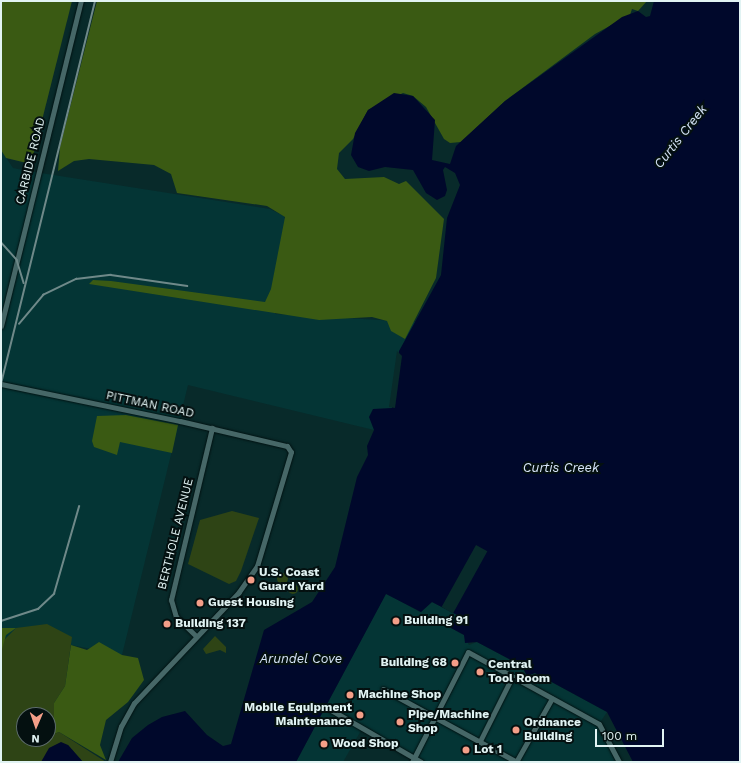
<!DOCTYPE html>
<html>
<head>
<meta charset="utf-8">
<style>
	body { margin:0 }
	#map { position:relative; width:741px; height:763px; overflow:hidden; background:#082a2a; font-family:"Work Sans",sans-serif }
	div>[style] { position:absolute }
	.built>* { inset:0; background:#043535 }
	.green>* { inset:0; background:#2e4415 }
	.round { border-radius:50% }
	.forest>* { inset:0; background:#3a5a13 }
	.water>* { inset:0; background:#00082b }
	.pier>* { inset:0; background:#082a2a; transform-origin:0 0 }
	.roads { filter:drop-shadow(0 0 1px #001212) drop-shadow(0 0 1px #001212) }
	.minor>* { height:5px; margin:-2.5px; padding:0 2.5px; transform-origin:2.5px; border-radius:2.5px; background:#466767 }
	.rail>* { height:1.5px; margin:-0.75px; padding:0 0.75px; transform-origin:0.75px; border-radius:0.75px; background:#6f8989 }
	.dots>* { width:11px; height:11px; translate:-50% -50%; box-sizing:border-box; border:2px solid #041010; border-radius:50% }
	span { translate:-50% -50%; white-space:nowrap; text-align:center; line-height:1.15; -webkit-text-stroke:4px #041010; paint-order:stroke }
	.street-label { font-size:12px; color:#e1f3f3 }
	.poi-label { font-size:12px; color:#e1f3f3; font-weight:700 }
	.left { translate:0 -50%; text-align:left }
	.right { translate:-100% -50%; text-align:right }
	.water-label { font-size:13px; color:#d7e5f9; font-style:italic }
	.frame { position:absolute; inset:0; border:2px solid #e1f3f3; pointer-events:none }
	.north { position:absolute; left:16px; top:707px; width:40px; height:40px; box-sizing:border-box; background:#041010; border:1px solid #5c6b6b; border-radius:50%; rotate:182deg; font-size:11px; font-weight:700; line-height:16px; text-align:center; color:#e1f3f3 }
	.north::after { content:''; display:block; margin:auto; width:14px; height:18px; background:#f49e88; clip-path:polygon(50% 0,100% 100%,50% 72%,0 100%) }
	.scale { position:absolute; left:595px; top:729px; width:69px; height:18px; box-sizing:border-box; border:2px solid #e1f3f3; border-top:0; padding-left:5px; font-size:12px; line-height:14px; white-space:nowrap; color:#e1f3f3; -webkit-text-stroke:3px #041010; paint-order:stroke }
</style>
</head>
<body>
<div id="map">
	<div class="built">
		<i style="clip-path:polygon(1px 150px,13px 168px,28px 171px,270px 209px,284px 216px,288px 232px,275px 314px,415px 322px,395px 408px,374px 430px,188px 385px,122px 655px,71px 645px,1px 649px)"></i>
		<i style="clip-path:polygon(386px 593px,420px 612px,432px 602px,458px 615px,451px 628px,464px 635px,469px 645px,477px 642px,522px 666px,527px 676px,535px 673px,607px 712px,599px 724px,619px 762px,421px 762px,363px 727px,343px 762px,296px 762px)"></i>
	</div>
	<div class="green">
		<i style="clip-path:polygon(232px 511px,259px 518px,241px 571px,236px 581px,229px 584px,188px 564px,200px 520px)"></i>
		<i class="round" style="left:276.5px;top:572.5px;width:11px;height:11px"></i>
		<i class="round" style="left:288px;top:584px;width:10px;height:10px"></i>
		<i style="clip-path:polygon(evenodd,47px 624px,72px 637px,65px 686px,54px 703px,54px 734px,59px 732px,106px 762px,83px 762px,68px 745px,46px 762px,1px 762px,2px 642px,16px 628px,47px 624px,24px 715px,48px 715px,48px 739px,24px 739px,24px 715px)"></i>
		<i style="clip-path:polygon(215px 636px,226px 647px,226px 653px,220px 650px,206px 654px,203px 649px)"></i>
	</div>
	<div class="forest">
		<i style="clip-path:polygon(1px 1px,72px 1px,31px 164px,6px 158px,1px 150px)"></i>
		<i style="clip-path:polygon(97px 1px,647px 1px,638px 11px,632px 9px,630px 15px,595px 34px,505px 101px,461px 142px,450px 143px,444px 139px,426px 107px,413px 96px,403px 93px,368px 110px,353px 139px,339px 153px,337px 169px,345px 179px,384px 177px,399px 184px,406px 181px,444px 219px,436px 278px,405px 339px,391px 331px,387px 321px,372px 317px,319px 320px,89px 284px,93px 280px,111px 281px,265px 302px,271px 289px,285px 217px,267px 206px,177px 193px,171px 174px,154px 165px,89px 159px,74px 161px,58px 171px,60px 147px)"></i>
		<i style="clip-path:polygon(126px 415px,178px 425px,172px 453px,120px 442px,117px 455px,94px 447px,92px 441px,97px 416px)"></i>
		<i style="clip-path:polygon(1px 628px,16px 628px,6px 635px,1px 653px)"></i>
		<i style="clip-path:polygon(99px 642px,122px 655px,138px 658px,144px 680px,128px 702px,106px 720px,100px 745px,106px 760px,59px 732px,54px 734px,54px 703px,65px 686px,71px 645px,87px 650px)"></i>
	</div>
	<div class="water">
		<i style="clip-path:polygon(654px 1px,740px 1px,740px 762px,633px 762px,607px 712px,535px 673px,527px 676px,522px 666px,477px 642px,465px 643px,464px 635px,451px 628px,457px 615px,432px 602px,421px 612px,386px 594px,296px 762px,118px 762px,132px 738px,148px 725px,162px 717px,185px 711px,207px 735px,223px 746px,231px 744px,264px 630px,312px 602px,335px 567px,357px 477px,368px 455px,367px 446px,374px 430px,369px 417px,373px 409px,392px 408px,399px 351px,441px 275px,447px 218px,460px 185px,455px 173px,445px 167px,443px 170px,447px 190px,445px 196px,437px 200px,426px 193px,413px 170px,385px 167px,369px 171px,358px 167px,351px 155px,355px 133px,368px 110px,394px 93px,413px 96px,435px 120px,432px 160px,450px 164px,456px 146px,505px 101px,622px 17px,638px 11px,646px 17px,650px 16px)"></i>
		<i style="clip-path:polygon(61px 742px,68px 745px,83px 762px,41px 762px,49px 748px)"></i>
	</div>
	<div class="pier">
		<i style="clip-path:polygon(397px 351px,402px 356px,395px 408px,389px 407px)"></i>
		<i style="left:476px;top:545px;width:13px;height:71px;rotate:29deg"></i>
	</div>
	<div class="roads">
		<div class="minor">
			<i style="left:1px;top:326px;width:335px;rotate:-76.2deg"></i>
			<i style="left:1px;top:384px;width:183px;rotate:11.7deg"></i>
			<i style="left:180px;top:421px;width:110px;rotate:13.2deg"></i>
			<i style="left:287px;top:446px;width:7px;rotate:56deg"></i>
			<i style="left:291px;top:452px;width:119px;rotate:106.6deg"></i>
			<i style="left:257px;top:566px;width:32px;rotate:125deg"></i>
			<i style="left:239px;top:592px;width:153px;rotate:133.4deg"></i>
			<i style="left:134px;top:703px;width:26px;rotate:119deg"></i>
			<i style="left:121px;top:726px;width:38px;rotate:107deg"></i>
			<i style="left:196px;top:636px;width:28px;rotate:-136deg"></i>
			<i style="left:176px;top:617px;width:18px;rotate:-106deg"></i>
			<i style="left:171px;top:600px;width:177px;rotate:-76.6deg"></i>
			<i style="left:383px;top:689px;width:153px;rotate:28.6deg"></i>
			<i style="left:331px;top:710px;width:104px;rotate:30deg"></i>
			<i style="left:480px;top:741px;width:72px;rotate:-63.4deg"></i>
			<i style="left:412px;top:762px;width:123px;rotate:-63deg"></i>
			<i style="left:468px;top:652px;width:149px;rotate:28.8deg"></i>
			<i style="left:599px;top:724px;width:43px;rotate:62.2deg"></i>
			<i style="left:516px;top:762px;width:73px;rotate:-60.6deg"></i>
		</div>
	</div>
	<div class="rail">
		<i style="left:1px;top:242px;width:24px;rotate:48deg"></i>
		<i style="left:17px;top:260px;width:24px;rotate:73deg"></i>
		<i style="left:19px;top:324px;width:38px;rotate:-50deg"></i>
		<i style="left:43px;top:295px;width:37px;rotate:-26deg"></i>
		<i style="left:76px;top:279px;width:35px;rotate:-7deg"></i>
		<i style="left:111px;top:275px;width:77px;rotate:8.2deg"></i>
		<i style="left:1px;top:384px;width:394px;rotate:-76.2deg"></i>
		<i style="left:1px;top:621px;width:39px;rotate:-18deg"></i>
		<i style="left:38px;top:609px;width:22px;rotate:-43deg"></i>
		<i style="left:54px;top:594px;width:91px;rotate:-74deg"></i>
	</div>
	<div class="dots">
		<i style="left:251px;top:580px;background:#f49e88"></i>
		<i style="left:200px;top:603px;background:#f49e88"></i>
		<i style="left:396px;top:621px;background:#f49e88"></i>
		<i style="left:167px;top:624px;background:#f49e88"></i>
		<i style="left:455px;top:663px;background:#f49e88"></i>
		<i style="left:480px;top:672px;background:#f49e88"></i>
		<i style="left:350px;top:695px;background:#f49e88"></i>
		<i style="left:360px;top:715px;background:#f49e88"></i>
		<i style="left:400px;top:722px;background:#f49e88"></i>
		<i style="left:516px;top:730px;background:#f49e88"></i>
		<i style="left:324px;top:744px;background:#f49e88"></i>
		<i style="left:466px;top:750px;background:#f49e88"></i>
	</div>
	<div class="street-label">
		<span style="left:31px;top:161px;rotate:-76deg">CARBIDE ROAD</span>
		<span style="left:150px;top:405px;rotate:12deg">PITTMAN ROAD</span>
		<span style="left:176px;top:534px;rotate:-76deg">BERTHOLE AVENUE</span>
	</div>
	<div class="poi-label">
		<span class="left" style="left:259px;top:580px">U.S. Coast<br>Guard Yard</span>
		<span class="left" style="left:208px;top:603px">Guest Housing</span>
		<span class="left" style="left:404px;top:621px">Building 91</span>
		<span class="left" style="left:175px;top:624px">Building 137</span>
		<span class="right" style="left:447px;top:663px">Building 68</span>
		<span class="left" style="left:488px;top:672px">Central<br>Tool Room</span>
		<span class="left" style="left:358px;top:695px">Machine Shop</span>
		<span class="right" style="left:352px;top:715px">Mobile Equipment<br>Maintenance</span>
		<span class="left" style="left:408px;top:722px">Pipe/Machine<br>Shop</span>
		<span class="left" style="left:524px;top:730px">Ordnance<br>Building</span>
		<span class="left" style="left:332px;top:744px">Wood Shop</span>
		<span class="left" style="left:474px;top:750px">Lot 1</span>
	</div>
	<div class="water-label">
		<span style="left:681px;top:137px;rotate:-52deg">Curtis Creek</span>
		<span style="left:561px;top:468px">Curtis Creek</span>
		<span style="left:301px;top:659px">Arundel Cove</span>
	</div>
	<div class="frame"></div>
	<div class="north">N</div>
	<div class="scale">100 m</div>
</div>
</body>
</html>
